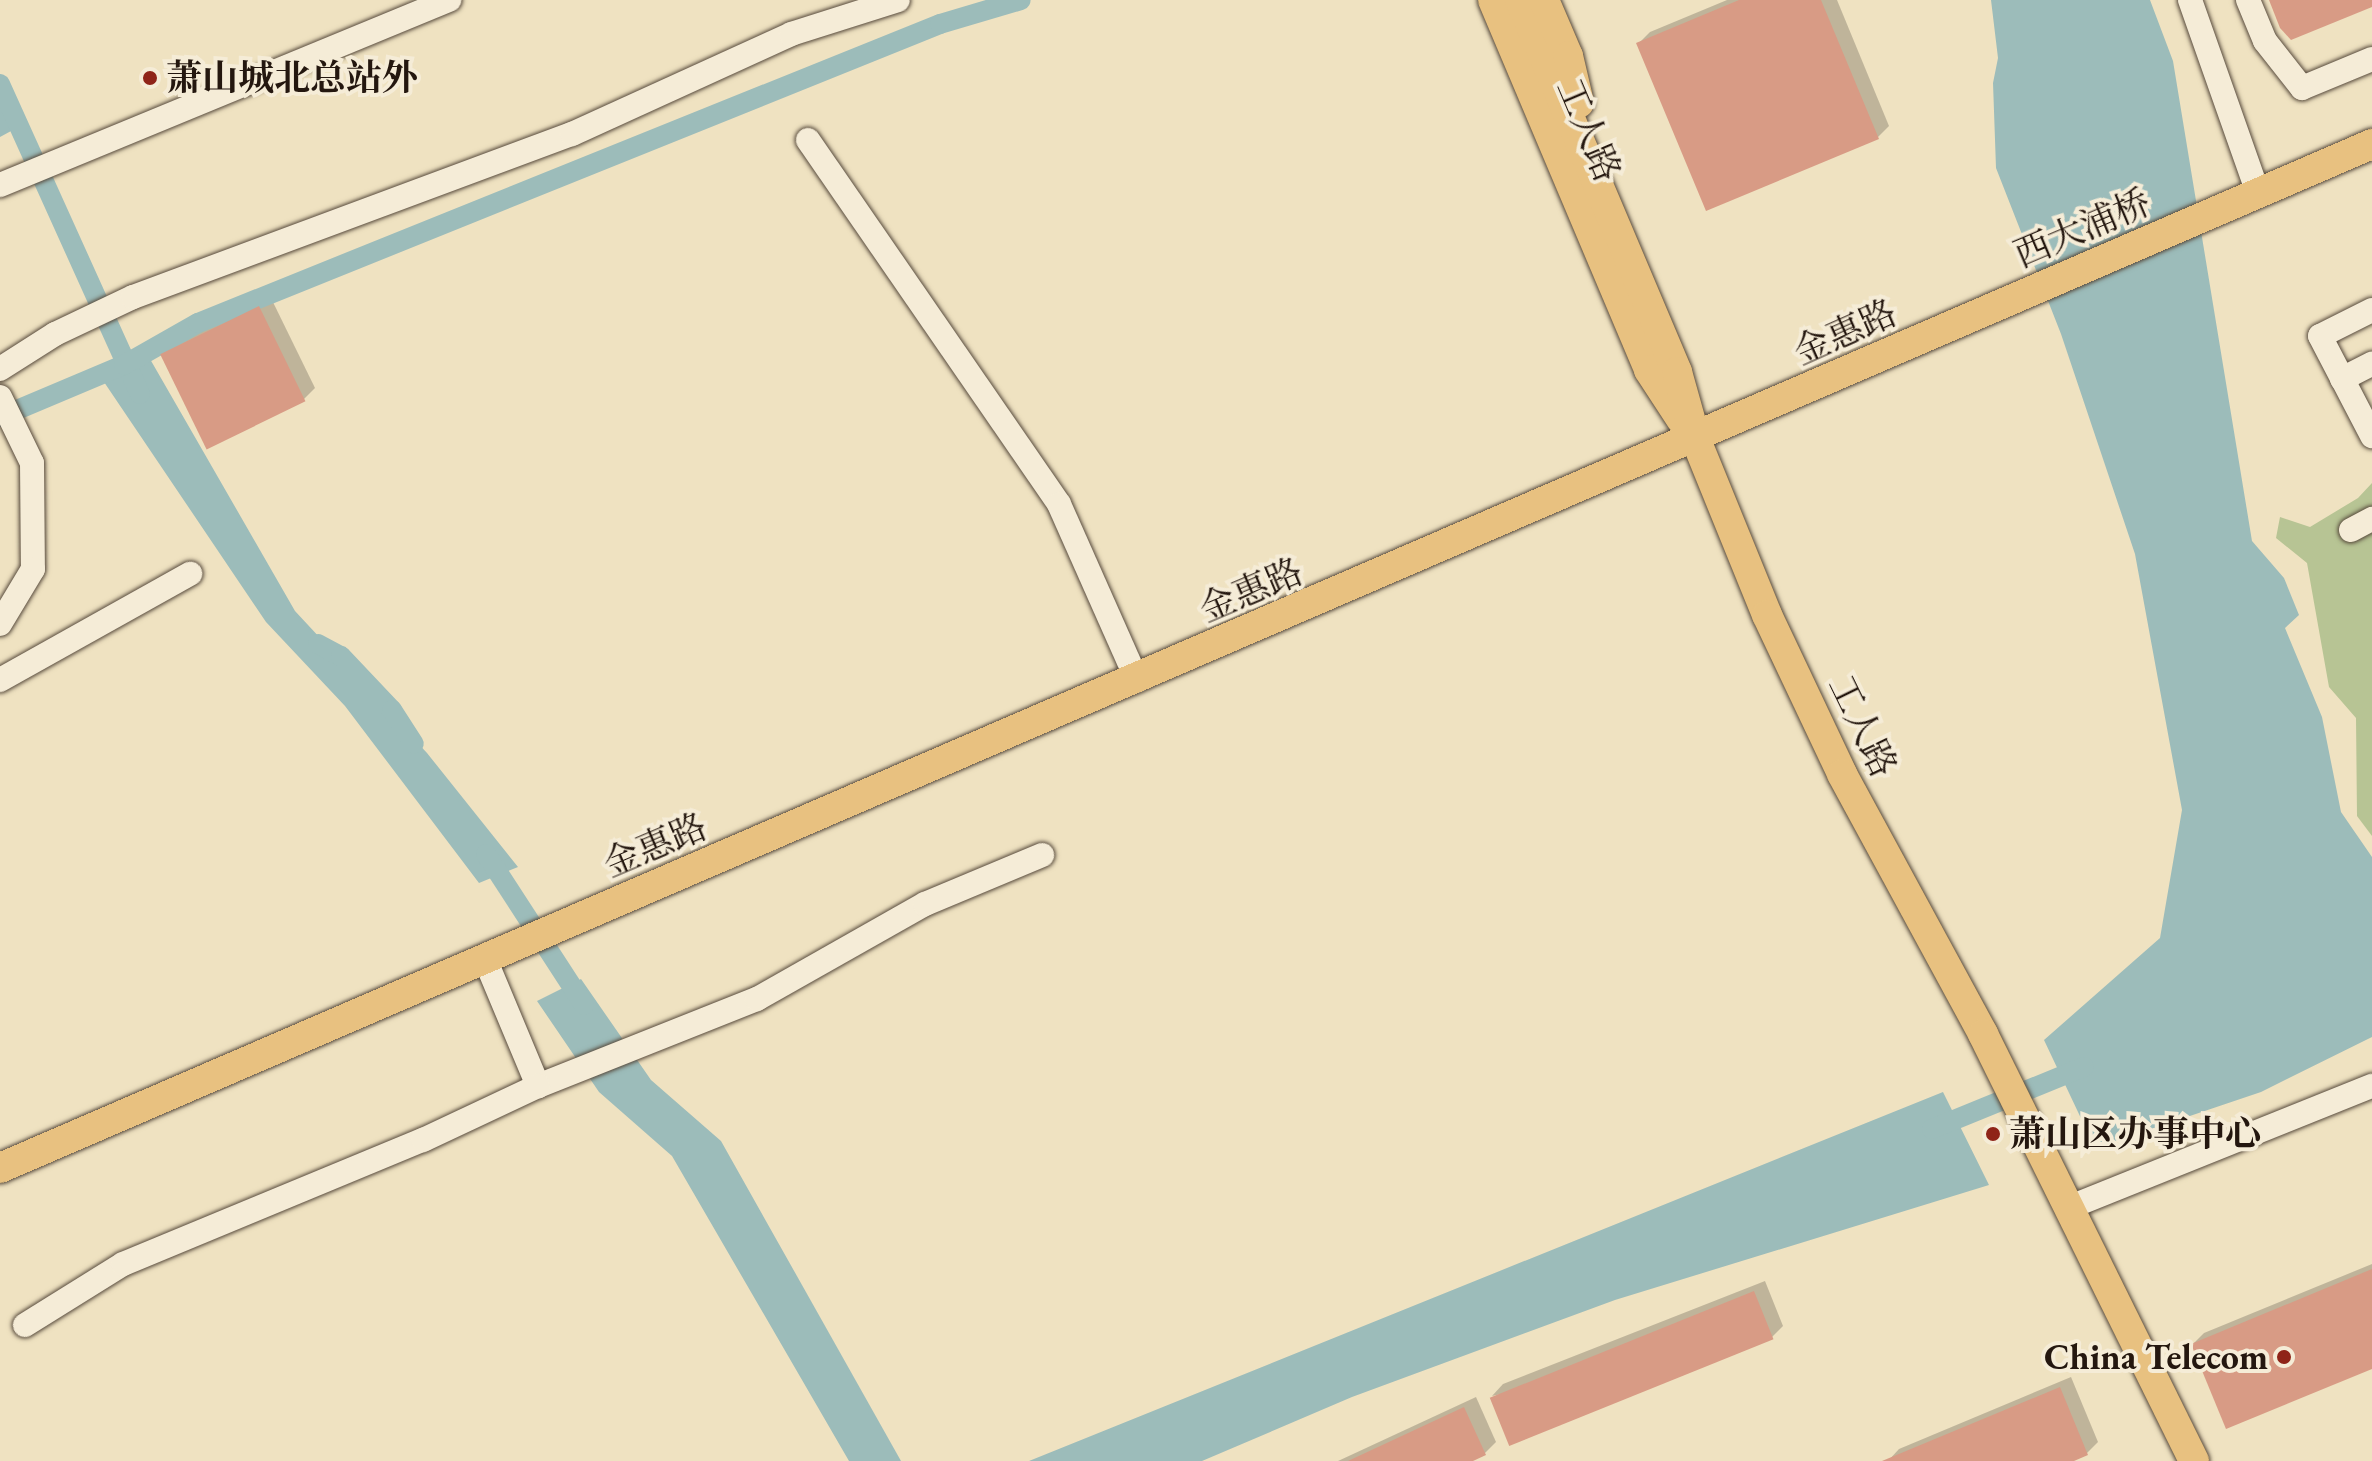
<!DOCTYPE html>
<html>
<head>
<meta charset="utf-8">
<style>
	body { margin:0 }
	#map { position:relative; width:2372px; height:1461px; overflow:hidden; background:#efe2c1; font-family:"EB Garamond","Noto Serif SC",serif }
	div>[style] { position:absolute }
	.green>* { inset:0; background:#b7c494 }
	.water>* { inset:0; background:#9cbcba }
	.shadow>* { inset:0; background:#0003 }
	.canal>* { height:20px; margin:-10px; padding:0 10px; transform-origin:10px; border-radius:10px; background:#9cbcba }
	.building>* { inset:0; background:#d89b85; transform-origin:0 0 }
	.roads { filter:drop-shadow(0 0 2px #574a3c) drop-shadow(0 0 2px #574a3c) }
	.minor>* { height:24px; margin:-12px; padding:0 12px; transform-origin:12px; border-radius:12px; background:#f5ecd7 }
	.major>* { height:30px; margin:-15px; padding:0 15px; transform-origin:15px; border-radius:15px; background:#e8c180 }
	.dots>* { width:22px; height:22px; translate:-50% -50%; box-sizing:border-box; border:4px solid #f5ecd7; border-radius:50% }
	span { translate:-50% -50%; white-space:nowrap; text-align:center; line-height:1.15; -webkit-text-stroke:8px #f5ecd7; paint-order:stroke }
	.poi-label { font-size:36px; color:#24170f; font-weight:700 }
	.left { translate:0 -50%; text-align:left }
	.right { translate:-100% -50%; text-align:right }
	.street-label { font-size:36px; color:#24170f }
</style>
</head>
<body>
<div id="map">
	<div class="green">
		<i style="clip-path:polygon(2372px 483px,2372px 836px,2357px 816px,2356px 718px,2329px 687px,2307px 563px,2276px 538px,2280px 517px,2310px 527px,2358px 498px)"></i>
	</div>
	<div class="water">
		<i style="clip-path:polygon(1991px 0,2150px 0,2173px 61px,2252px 541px,2284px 578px,2299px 615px,2285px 628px,2322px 717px,2341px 812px,2372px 857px,2372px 1037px,2261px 1092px,2095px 1148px,2044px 1040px,2160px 938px,2182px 810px,2135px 554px,2061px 334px,1996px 168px,1993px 83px,1998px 58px)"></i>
		<i style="clip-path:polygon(0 74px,24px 124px,0 137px)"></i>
		<i style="clip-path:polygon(150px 359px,295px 611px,427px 753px,518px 867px,479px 883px,345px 706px,266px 622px,104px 382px)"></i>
		<i style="clip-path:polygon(581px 979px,651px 1080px,721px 1141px,901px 1461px,849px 1461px,672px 1156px,599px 1092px,537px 1001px)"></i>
		<i style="clip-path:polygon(1943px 1092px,1989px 1185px,1615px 1300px,1352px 1397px,1202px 1461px,1029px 1461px)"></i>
	</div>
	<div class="shadow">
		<i style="clip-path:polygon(1727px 0,1837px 0,1889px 126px,1878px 137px,1638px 44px,1650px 32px)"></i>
		<i style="clip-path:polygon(270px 296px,315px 388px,304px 399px,162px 355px,173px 343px)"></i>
		<i style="clip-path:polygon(2372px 1264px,2372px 1367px,2193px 1344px,2204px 1333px)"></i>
		<i style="clip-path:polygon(1765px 1281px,1783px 1326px,1772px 1337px,1492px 1396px,1503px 1384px)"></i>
		<i style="clip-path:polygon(2071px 1377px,2098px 1442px,2087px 1453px,2069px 1461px,1888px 1461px,1899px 1449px)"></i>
		<i style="clip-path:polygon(1476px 1397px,1496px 1442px,1485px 1453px,1468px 1461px,1338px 1461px)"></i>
	</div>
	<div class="canal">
		<i style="left:0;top:84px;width:340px;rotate:65.7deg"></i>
		<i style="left:0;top:417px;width:134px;rotate:-22.8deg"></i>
		<i style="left:124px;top:365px;width:85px;rotate:-29.6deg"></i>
		<i style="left:198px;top:323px;width:800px;rotate:-21.95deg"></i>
		<i style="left:940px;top:24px;width:84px;rotate:-16.5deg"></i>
		<i style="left:318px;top:644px;width:26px;rotate:28deg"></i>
		<i style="left:341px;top:656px;width:74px;rotate:46.6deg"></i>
		<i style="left:392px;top:710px;width:40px;rotate:57.1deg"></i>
		<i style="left:486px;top:854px;width:180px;rotate:57deg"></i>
		<i style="left:1932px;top:1129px;width:164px;rotate:-22.2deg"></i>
	</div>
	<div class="building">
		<i style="clip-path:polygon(1739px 0,1821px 0,1879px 139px,1706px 211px,1636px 43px)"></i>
		<i style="clip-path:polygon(2269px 0,2372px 0,2372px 7px,2291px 40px,2280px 28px)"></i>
		<i style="left:259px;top:306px;width:106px;height:110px;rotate:64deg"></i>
		<i style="clip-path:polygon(2372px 1269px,2372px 1369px,2226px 1429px,2191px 1344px)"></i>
		<i style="left:1754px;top:1291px;width:52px;height:285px;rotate:68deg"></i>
		<i style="clip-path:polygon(2060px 1387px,2088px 1455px,2074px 1461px,1882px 1461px)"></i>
		<i style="clip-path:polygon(1464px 1407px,1486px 1455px,1473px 1461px,1348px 1461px)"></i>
	</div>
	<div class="roads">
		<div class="minor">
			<i style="left:2190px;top:0;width:205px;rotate:70.6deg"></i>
			<i style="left:2248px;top:0;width:44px;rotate:67.5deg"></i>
			<i style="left:2265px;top:41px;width:60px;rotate:51.8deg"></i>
			<i style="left:2302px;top:88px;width:76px;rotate:-22.5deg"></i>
			<i style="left:808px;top:140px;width:442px;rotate:55.4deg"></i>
			<i style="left:1059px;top:504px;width:193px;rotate:66.1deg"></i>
			<i style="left:0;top:185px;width:486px;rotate:-22.4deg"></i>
			<i style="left:2372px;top:310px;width:58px;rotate:153.4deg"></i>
			<i style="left:2320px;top:336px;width:113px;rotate:62.5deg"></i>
			<i style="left:0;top:369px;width:65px;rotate:-32.5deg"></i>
			<i style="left:55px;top:334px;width:86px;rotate:-25.4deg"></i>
			<i style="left:133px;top:297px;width:468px;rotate:-20.4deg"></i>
			<i style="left:572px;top:134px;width:241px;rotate:-24.5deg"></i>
			<i style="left:791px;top:34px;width:112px;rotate:-17.6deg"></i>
			<i style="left:2342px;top:379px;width:34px;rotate:-27deg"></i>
			<i style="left:0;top:397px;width:73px;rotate:64.1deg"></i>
			<i style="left:32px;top:463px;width:106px;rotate:89.5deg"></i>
			<i style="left:33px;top:569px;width:64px;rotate:121deg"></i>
			<i style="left:2351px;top:530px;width:24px;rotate:-28deg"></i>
			<i style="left:0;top:680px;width:218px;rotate:-29.2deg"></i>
			<i style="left:485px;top:959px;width:138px;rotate:67.3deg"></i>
			<i style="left:538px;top:1086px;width:236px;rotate:-21.7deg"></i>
			<i style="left:757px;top:999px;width:193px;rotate:-29.5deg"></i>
			<i style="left:925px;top:904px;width:127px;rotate:-22.7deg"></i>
			<i style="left:2068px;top:1208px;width:328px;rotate:-21.9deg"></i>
			<i style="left:25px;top:1325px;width:115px;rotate:-31.9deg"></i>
			<i style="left:123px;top:1264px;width:325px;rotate:-22.5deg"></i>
			<i style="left:423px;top:1140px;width:127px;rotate:-25.2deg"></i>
		</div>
		<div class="major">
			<i style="left:1493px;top:0;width:402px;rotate:67.1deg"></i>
			<i style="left:1649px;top:370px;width:59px;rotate:56.9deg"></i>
			<i style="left:1520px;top:0;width:404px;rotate:67.1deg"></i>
			<i style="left:1677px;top:372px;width:71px;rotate:74.4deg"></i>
			<i style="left:1696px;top:440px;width:189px;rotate:67.9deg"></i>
			<i style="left:1767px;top:615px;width:176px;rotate:64.7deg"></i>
			<i style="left:1842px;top:774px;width:296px;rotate:61.5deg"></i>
			<i style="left:1983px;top:1034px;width:476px;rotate:63.7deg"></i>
			<i style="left:1544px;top:0;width:61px;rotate:66.8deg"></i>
			<i style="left:1568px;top:56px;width:48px;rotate:76.8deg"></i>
			<i style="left:0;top:1168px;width:2584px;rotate:-23.35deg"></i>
		</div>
	</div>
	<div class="dots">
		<i style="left:150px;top:78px;background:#8f2418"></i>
		<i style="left:1993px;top:1134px;background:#8f2418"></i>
		<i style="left:2284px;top:1357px;background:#8f2418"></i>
	</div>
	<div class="poi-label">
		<span class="left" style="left:166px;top:78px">萧山城北总站外</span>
		<span class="left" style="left:2009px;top:1134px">萧山区办事中心</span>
		<span class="right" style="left:2268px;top:1357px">China Telecom</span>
	</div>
	<div class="street-label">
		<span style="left:1589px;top:130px;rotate:67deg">工人路</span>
		<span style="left:2082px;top:228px;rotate:-23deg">西大浦桥</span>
		<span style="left:1845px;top:332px;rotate:-24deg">金惠路</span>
		<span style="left:1251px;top:590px;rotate:-23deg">金惠路</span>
		<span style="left:1863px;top:726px;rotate:64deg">工人路</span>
		<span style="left:655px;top:845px;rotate:-23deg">金惠路</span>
	</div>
</div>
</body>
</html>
